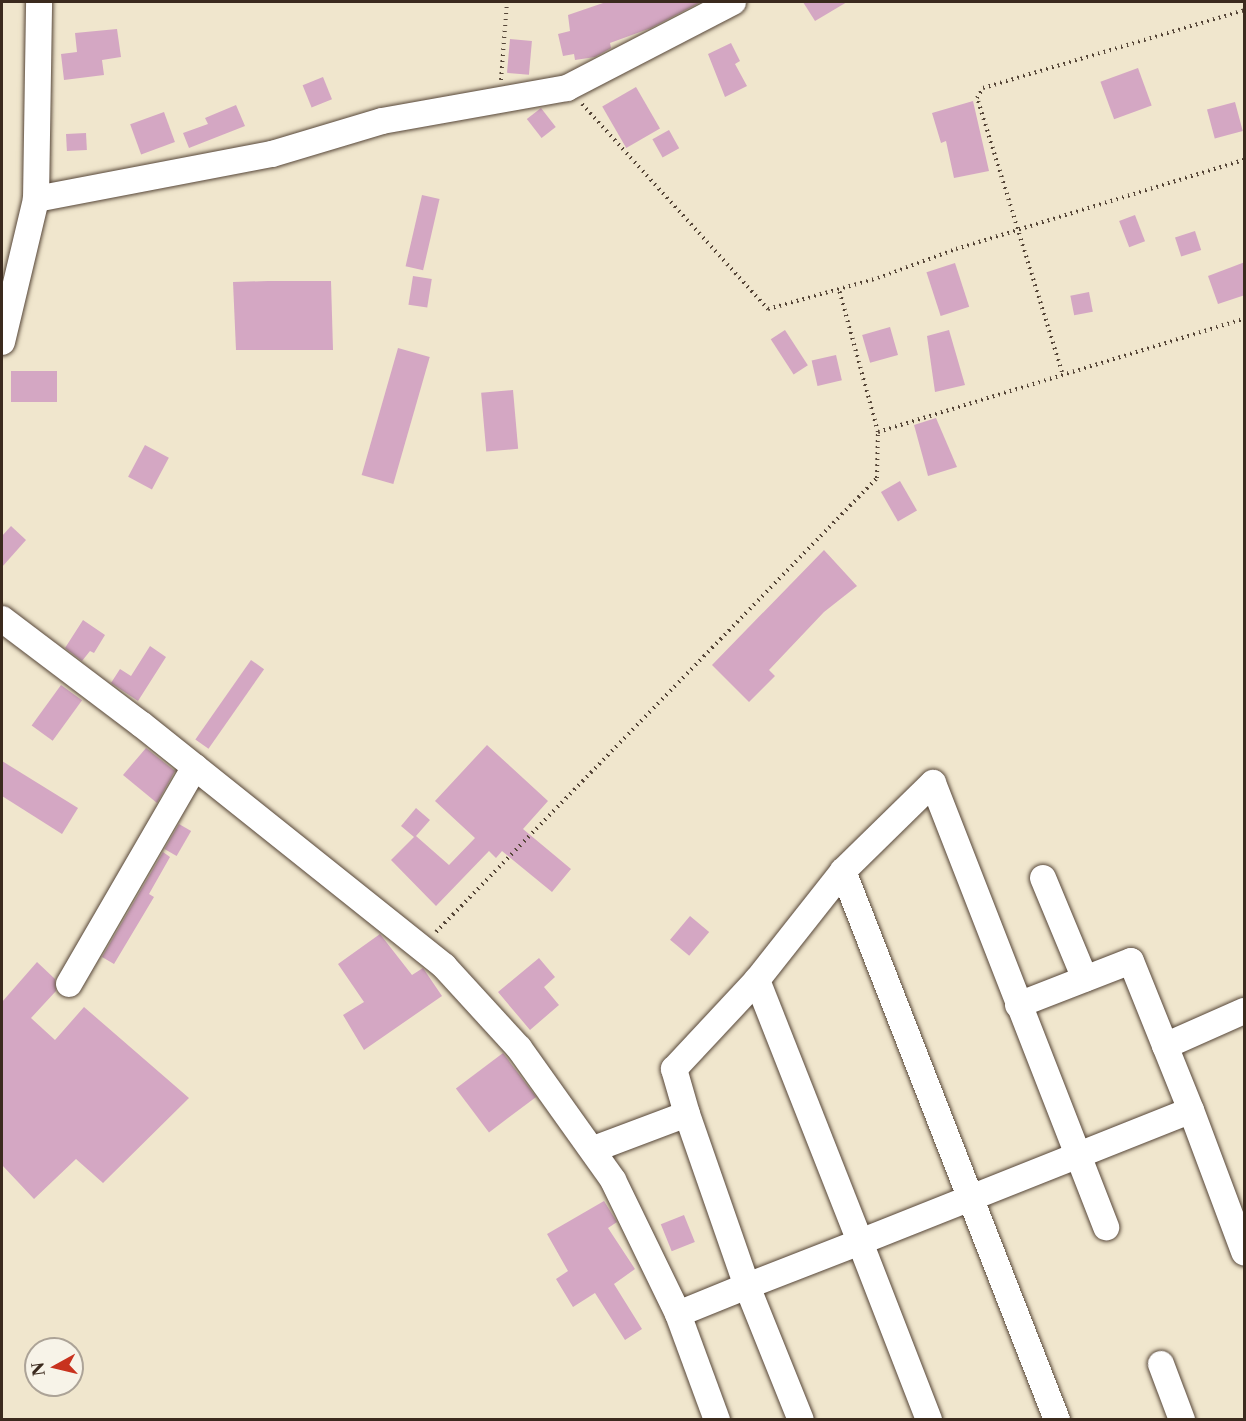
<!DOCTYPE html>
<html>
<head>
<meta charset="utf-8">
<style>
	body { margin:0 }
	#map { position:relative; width:1246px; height:1421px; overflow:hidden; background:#f0e6cd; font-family:"Libre Caslon Text",serif }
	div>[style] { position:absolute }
	.building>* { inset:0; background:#d4a7c3; transform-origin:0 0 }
	.path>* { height:4px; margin-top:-2px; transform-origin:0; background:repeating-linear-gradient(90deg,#564638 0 1.5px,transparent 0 6px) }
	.roads { filter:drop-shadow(0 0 2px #564638) drop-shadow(0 0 2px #564638) }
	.minor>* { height:26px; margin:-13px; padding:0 13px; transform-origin:13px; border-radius:13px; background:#fff }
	span { translate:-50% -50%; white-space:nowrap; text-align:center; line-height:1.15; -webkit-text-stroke:4.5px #f7f3e8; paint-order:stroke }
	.frame { position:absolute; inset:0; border:3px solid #3b2a1e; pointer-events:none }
	.north { position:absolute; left:24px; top:1337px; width:60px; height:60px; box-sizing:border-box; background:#f7f3e8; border:2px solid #aca397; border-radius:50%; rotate:262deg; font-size:16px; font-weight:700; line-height:24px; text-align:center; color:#3b2a1e }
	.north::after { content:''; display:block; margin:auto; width:21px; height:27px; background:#c8321e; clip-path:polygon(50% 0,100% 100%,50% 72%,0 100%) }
</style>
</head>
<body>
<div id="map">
	<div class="building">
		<i style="clip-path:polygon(606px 2px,701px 2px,651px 28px,610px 43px,611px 48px,595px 57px,575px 60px,574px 54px,563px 56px,558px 34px,570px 31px,568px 15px)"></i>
		<i style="clip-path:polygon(803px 2px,847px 2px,815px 21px)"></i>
		<i style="clip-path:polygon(117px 29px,121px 57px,102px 60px,104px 75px,64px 80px,61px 54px,77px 52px,75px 33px)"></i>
		<i style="left:510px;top:39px;width:22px;height:34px;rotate:5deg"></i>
		<i style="clip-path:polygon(731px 43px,740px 61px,735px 64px,747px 86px,725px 97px,708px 54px)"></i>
		<i style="left:1138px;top:68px;width:40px;height:40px;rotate:70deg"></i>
		<i style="left:323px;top:77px;width:24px;height:22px;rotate:68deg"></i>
		<i style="left:636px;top:87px;width:48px;height:39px;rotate:60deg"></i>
		<i style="clip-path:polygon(973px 101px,989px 171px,954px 178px,946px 141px,941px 143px,932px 113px)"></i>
		<i style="left:1235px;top:102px;width:30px;height:29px;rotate:75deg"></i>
		<i style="clip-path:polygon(236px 105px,245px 126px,189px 148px,183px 133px,208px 124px,205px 118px)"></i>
		<i style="left:541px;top:108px;width:24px;height:18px;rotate:52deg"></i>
		<i style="left:164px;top:112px;width:32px;height:36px;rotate:70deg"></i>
		<i style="left:669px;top:130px;width:21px;height:19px;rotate:61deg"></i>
		<i style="left:86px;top:133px;width:17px;height:20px;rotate:87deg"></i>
		<i style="left:422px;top:195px;width:18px;height:73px;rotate:13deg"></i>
		<i style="left:1135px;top:215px;width:28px;height:17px;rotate:69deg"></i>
		<i style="left:1195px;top:231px;width:20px;height:21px;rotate:72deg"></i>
		<i style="clip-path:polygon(1245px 262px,1245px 295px,1218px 304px,1208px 276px)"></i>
		<i style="left:955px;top:263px;width:46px;height:30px;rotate:72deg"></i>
		<i style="left:413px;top:276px;width:19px;height:29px;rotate:9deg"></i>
		<i style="clip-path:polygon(268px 281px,331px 281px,333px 350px,236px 350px,233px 282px)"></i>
		<i style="left:1089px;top:292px;width:20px;height:19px;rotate:79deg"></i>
		<i style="left:890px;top:327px;width:29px;height:29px;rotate:74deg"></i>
		<i style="left:785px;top:330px;width:42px;height:17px;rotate:57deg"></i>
		<i style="clip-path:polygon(949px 330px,965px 385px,935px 392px,927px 336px)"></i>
		<i style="left:398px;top:348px;width:33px;height:132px;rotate:16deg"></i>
		<i style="left:836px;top:355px;width:26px;height:25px;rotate:77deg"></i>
		<i style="left:11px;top:371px;width:46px;height:31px"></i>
		<i style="left:513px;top:390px;width:59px;height:32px;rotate:85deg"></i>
		<i style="clip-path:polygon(936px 418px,957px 467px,928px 476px,914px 425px)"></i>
		<i style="left:145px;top:445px;width:27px;height:36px;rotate:28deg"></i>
		<i style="left:900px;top:481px;width:34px;height:22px;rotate:60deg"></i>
		<i style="clip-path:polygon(11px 526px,26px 540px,2px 567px,2px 536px)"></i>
		<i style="clip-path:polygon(824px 550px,857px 586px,824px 612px,769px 670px,775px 676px,749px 702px,712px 665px)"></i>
		<i style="clip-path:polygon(83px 620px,105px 635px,94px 653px,90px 651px,82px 661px,65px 648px)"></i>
		<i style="clip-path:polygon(150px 646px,166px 657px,138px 701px,111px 683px,120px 669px,131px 676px)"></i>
		<i style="left:251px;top:660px;width:16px;height:97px;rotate:35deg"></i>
		<i style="left:61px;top:685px;width:26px;height:50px;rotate:36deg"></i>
		<i style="clip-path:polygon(487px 745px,548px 801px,523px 829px,571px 869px,552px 892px,502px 851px,496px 858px,489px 851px,436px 906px,391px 860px,414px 837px,401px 826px,416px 808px,430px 820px,416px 836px,449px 865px,475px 838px,435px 801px)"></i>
		<i style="clip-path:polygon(146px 748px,175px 771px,157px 803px,123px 775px)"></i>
		<i style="clip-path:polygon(2px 761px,78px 808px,62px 834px,2px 796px)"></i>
		<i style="left:179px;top:824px;width:14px;height:29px;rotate:30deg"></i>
		<i style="clip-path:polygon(163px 852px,170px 857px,149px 894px,154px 897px,114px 964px,102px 957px)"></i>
		<i style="left:690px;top:916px;width:25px;height:31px;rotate:40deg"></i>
		<i style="clip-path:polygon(380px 934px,412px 975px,423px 968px,442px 996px,364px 1050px,343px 1015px,364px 1002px,338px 964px)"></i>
		<i style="clip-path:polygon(539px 958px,555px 977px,544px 987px,559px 1005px,530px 1030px,498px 992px)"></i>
		<i style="clip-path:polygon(37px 962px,55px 979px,56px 991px,31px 1018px,55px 1040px,84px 1007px,189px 1098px,103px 1183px,76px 1159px,34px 1199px,2px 1165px,2px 1002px)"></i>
		<i style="left:503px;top:1053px;width:55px;height:59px;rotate:53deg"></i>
		<i style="clip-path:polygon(604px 1201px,617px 1222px,608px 1228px,635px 1269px,614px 1284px,642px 1329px,625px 1340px,595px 1293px,573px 1307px,556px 1279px,568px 1271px,547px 1234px)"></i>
		<i style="left:684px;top:1215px;width:29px;height:25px;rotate:68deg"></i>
	</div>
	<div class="path">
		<i style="left:501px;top:80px;width:78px;rotate:-85.6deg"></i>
		<i style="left:582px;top:104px;width:277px;rotate:47.8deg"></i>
		<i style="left:768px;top:309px;width:114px;rotate:-15.7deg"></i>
		<i style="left:878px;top:278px;width:83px;rotate:-20.4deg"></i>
		<i style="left:956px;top:249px;width:301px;rotate:-17.2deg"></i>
		<i style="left:1062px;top:372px;width:287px;rotate:-107.2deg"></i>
		<i style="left:977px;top:98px;width:12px;rotate:-59deg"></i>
		<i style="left:983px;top:88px;width:272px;rotate:-16.6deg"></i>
		<i style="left:878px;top:432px;width:383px;rotate:-17.2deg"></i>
		<i style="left:436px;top:932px;width:633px;rotate:-45.83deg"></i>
		<i style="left:877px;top:478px;width:46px;rotate:-88.8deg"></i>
		<i style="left:878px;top:432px;width:148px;rotate:-105.3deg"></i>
	</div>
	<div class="roads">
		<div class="minor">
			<i style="left:36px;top:199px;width:240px;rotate:-10.8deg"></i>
			<i style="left:272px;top:154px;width:115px;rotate:-16.7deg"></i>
			<i style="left:382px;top:121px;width:188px;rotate:-10.1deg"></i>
			<i style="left:567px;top:88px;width:187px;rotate:-27.4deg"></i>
			<i style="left:2px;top:342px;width:147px;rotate:-76.6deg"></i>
			<i style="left:36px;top:199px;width:197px;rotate:-89.1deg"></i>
			<i style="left:2px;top:619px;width:174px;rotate:37.1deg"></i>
			<i style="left:141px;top:724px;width:388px;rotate:38.6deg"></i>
			<i style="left:444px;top:966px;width:111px;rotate:47.6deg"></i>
			<i style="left:519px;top:1048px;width:162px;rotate:54.5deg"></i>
			<i style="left:613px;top:1180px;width:149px;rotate:64.1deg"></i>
			<i style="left:678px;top:1314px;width:113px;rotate:69.8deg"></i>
			<i style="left:843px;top:871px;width:126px;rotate:-44.4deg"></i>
			<i style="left:933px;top:783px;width:477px;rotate:68.7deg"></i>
			<i style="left:1043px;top:878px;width:109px;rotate:67.4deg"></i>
			<i style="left:757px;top:980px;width:139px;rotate:-51.7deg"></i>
			<i style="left:843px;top:871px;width:589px;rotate:68.7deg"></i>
			<i style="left:69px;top:984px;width:251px;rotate:-59.9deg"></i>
			<i style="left:1018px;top:1005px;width:121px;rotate:-21.3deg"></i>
			<i style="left:1131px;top:961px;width:161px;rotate:68.1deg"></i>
			<i style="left:1165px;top:1046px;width:86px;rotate:-23.9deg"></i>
			<i style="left:687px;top:1114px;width:47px;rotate:-106.1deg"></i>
			<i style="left:674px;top:1069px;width:122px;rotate:-47deg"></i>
			<i style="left:757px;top:980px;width:282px;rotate:68.5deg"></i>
			<i style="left:860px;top:1242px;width:356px;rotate:-21.7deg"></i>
			<i style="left:1191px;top:1110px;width:152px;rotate:69.5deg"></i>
			<i style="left:594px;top:1149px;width:99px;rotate:-20.6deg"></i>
			<i style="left:687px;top:1114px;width:182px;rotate:70.8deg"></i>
			<i style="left:747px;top:1286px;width:121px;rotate:-21.3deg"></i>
			<i style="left:860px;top:1242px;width:191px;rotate:68.8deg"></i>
			<i style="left:678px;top:1314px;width:74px;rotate:-22.1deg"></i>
			<i style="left:747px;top:1286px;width:144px;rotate:68.1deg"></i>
			<i style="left:1161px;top:1364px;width:60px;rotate:69.4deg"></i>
		</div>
	</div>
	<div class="frame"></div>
	<div class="north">N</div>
</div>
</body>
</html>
